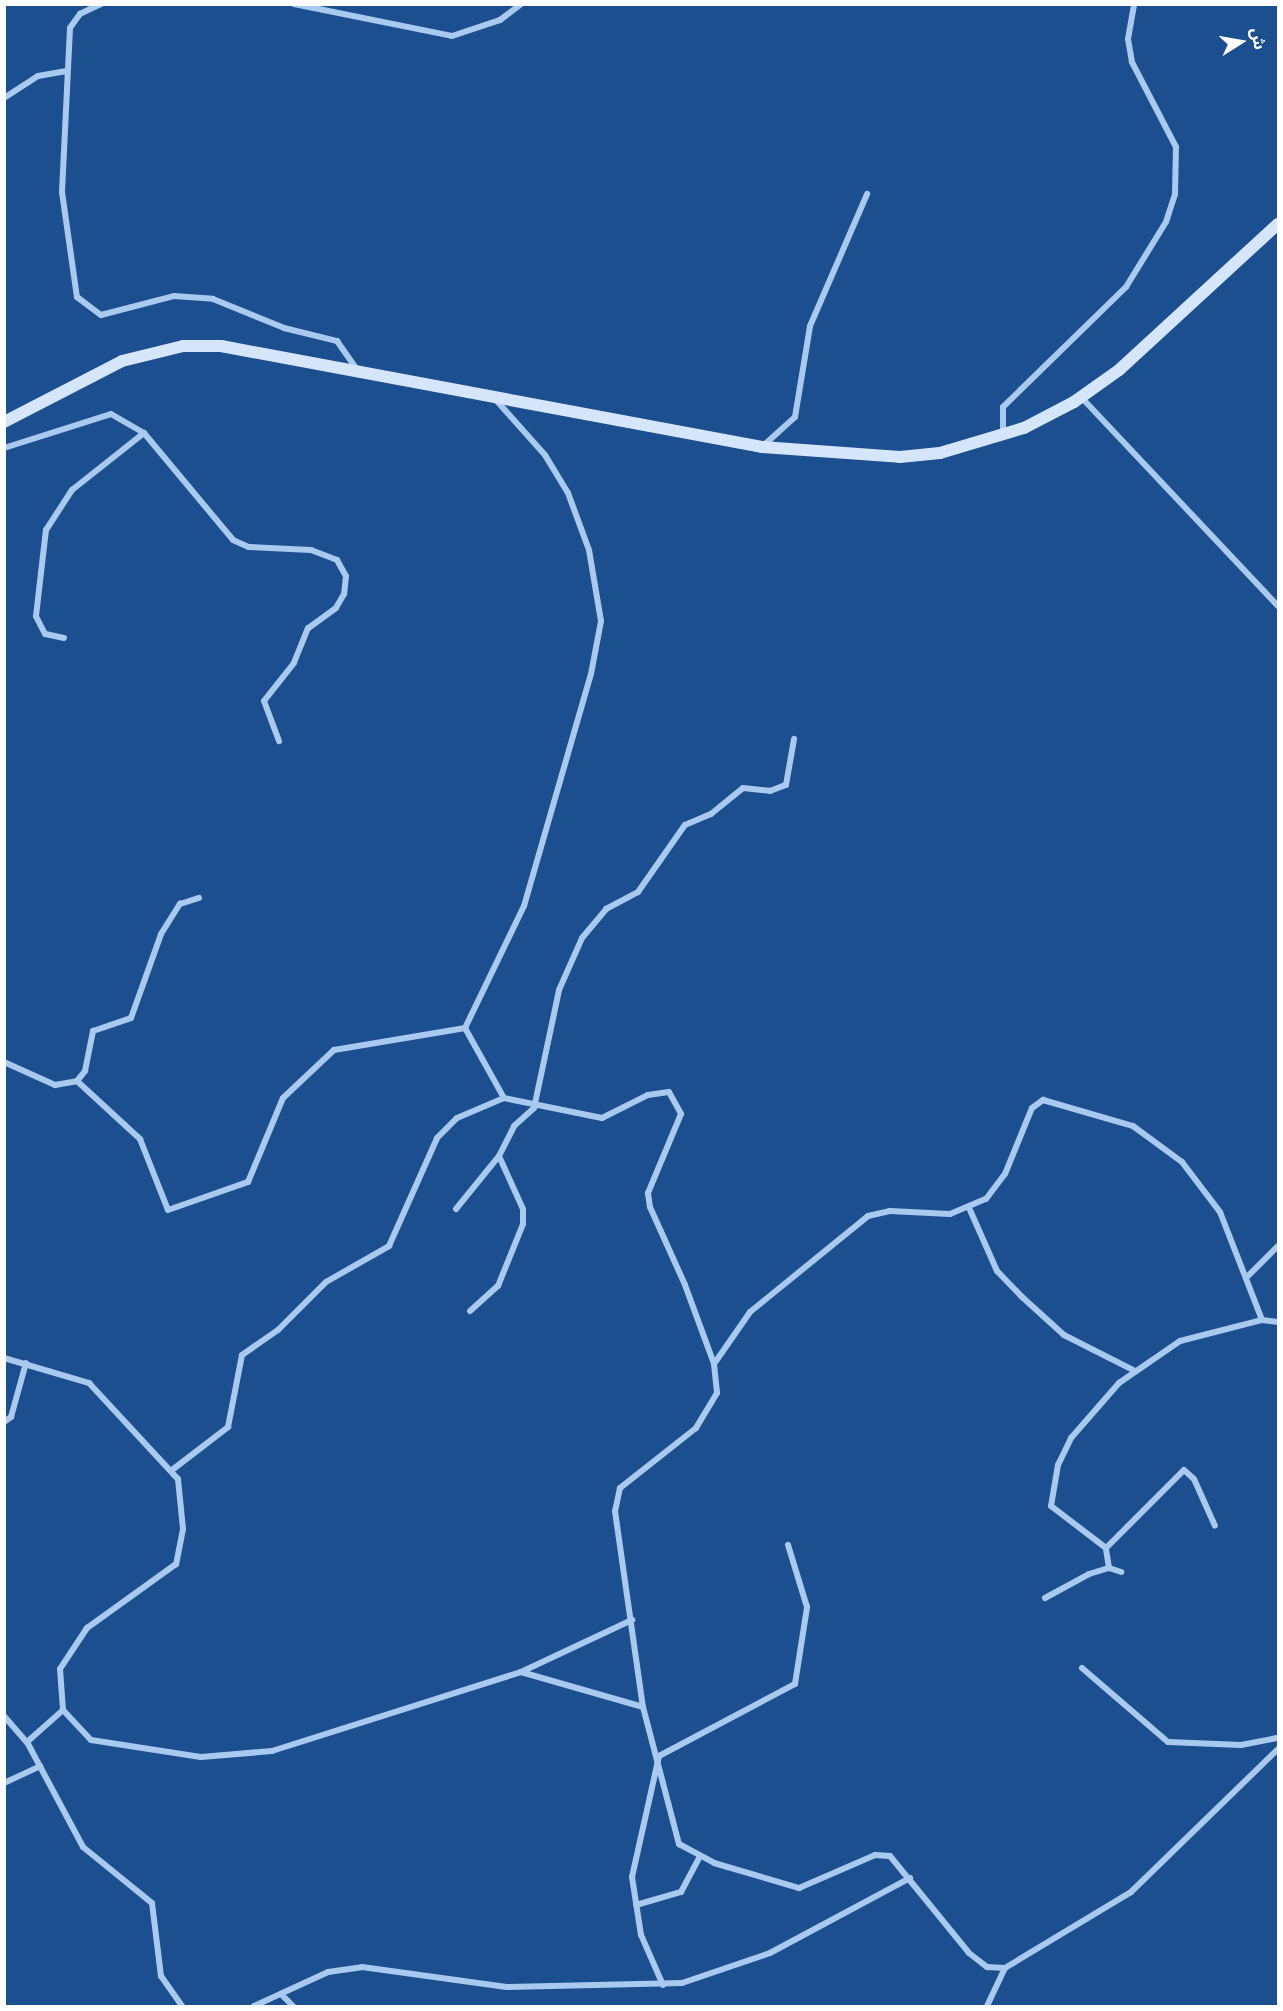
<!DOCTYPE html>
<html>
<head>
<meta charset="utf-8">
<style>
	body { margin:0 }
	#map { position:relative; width:1283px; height:2011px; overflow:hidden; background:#1b4f8f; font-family:"Titillium Web","Noto Sans Arabic",sans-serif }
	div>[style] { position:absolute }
	.street>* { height:6px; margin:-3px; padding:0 3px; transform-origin:3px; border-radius:3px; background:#a9c9ee }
	.secondary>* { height:12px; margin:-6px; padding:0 6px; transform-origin:6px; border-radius:6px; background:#d6e6fa }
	span { translate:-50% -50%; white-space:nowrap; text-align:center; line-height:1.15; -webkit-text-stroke:4.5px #1b4f8f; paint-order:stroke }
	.frame { position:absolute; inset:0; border:6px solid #fff; pointer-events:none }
	.north { position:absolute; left:1211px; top:12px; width:60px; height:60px; -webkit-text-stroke:4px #1b4f8f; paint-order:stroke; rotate:79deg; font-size:16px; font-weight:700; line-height:24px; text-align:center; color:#fff }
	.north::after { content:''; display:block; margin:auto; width:21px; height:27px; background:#fff; clip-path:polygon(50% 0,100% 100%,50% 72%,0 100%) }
</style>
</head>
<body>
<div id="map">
	<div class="street">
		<i style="left:101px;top:4px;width:23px;rotate:155deg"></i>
		<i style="left:80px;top:14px;width:17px;rotate:126deg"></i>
		<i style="left:70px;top:28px;width:164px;rotate:92.8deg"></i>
		<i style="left:62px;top:192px;width:106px;rotate:81.9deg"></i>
		<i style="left:77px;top:297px;width:30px;rotate:37deg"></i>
		<i style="left:101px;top:315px;width:75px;rotate:-14.6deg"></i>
		<i style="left:174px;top:296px;width:39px;rotate:4deg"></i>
		<i style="left:213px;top:299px;width:77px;rotate:22.2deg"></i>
		<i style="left:284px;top:328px;width:55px;rotate:13.8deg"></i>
		<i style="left:337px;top:341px;width:33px;rotate:55deg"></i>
		<i style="left:294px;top:4px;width:161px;rotate:11.4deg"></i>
		<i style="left:452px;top:36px;width:51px;rotate:-18.4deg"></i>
		<i style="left:500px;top:20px;width:26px;rotate:-37deg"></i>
		<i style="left:4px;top:98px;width:40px;rotate:-32.9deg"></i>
		<i style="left:38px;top:76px;width:29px;rotate:-10deg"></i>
		<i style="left:1081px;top:397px;width:287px;rotate:46.7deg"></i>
		<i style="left:1003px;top:435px;width:28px;rotate:-90deg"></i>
		<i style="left:1003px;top:407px;width:172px;rotate:-44.3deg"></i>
		<i style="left:1126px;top:287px;width:76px;rotate:-58.4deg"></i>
		<i style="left:1166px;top:222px;width:29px;rotate:-72deg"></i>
		<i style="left:1175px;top:194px;width:47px;rotate:-88.8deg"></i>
		<i style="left:1176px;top:147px;width:96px;rotate:-117.4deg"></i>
		<i style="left:1132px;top:62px;width:23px;rotate:-100deg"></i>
		<i style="left:1128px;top:39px;width:36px;rotate:-80deg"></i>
		<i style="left:763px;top:446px;width:43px;rotate:-42.2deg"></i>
		<i style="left:795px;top:417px;width:92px;rotate:-80.6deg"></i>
		<i style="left:810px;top:326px;width:144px;rotate:-66.6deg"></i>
		<i style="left:4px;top:448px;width:112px;rotate:-17.6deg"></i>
		<i style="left:111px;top:414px;width:38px;rotate:30deg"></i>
		<i style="left:144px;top:433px;width:139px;rotate:50.2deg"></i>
		<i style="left:233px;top:540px;width:17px;rotate:24deg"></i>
		<i style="left:249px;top:547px;width:62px;rotate:2.8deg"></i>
		<i style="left:311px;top:550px;width:28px;rotate:21deg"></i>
		<i style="left:337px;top:560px;width:18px;rotate:61deg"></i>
		<i style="left:346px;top:576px;width:18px;rotate:96deg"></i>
		<i style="left:344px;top:594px;width:16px;rotate:120deg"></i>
		<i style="left:336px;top:608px;width:34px;rotate:144deg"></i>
		<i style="left:308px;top:628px;width:38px;rotate:112deg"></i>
		<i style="left:294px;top:663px;width:48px;rotate:128.3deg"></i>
		<i style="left:264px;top:701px;width:43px;rotate:69.4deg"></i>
		<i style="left:64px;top:638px;width:19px;rotate:-168deg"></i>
		<i style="left:45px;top:634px;width:20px;rotate:-117deg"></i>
		<i style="left:36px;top:616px;width:87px;rotate:-83.4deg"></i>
		<i style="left:46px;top:530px;width:48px;rotate:-57deg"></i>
		<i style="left:72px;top:490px;width:92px;rotate:-38.4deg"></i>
		<i style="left:465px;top:1028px;width:80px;rotate:60.9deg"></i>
		<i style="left:504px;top:1098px;width:100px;rotate:11.5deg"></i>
		<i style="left:602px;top:1118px;width:51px;rotate:-26.6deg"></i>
		<i style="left:648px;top:1095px;width:21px;rotate:-8deg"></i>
		<i style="left:669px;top:1092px;width:25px;rotate:61deg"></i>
		<i style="left:681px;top:1114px;width:86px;rotate:112.7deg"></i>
		<i style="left:648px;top:1193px;width:14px;rotate:82deg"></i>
		<i style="left:650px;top:1207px;width:85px;rotate:65.8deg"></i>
		<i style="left:685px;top:1285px;width:84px;rotate:69.8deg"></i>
		<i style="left:714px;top:1364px;width:29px;rotate:84deg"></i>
		<i style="left:717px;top:1393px;width:41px;rotate:121deg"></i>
		<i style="left:696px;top:1428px;width:97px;rotate:141.7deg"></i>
		<i style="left:620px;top:1488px;width:24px;rotate:102deg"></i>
		<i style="left:615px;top:1511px;width:198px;rotate:81.9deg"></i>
		<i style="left:643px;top:1707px;width:142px;rotate:75.3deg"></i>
		<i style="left:679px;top:1844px;width:40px;rotate:28deg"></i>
		<i style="left:714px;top:1863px;width:89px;rotate:16.4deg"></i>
		<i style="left:799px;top:1888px;width:83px;rotate:-23.5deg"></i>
		<i style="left:875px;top:1855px;width:15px;rotate:4deg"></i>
		<i style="left:890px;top:1856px;width:125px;rotate:50.8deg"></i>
		<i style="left:969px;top:1953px;width:23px;rotate:38deg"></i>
		<i style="left:987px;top:1967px;width:18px;rotate:3deg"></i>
		<i style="left:1005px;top:1968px;width:147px;rotate:-31.1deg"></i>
		<i style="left:1131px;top:1892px;width:205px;rotate:-44.2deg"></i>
		<i style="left:465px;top:1028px;width:136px;rotate:-64.2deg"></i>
		<i style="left:524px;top:906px;width:241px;rotate:-73.9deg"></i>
		<i style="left:591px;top:674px;width:54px;rotate:-79.3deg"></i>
		<i style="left:601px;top:621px;width:72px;rotate:-99.6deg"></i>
		<i style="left:589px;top:550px;width:61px;rotate:-110.2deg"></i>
		<i style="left:568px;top:493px;width:44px;rotate:-121.2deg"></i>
		<i style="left:545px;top:455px;width:75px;rotate:-131.8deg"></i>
		<i style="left:4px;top:1062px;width:56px;rotate:24.3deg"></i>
		<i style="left:55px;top:1085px;width:22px;rotate:-10deg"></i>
		<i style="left:77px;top:1081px;width:13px;rotate:-51deg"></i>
		<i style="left:85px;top:1071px;width:41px;rotate:-78.7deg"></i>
		<i style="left:93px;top:1031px;width:40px;rotate:-18.9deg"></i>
		<i style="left:131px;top:1018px;width:89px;rotate:-70.3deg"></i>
		<i style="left:161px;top:934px;width:36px;rotate:-58deg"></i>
		<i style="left:180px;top:904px;width:20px;rotate:-18deg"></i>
		<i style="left:77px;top:1081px;width:86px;rotate:42.6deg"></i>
		<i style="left:140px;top:1139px;width:76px;rotate:68.5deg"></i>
		<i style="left:168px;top:1210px;width:85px;rotate:-19.3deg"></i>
		<i style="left:248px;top:1182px;width:91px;rotate:-67.4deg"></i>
		<i style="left:283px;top:1098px;width:70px;rotate:-43.3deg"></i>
		<i style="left:334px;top:1050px;width:133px;rotate:-9.5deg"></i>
		<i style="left:456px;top:1209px;width:68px;rotate:-50.9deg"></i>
		<i style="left:499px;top:1156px;width:34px;rotate:-63deg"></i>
		<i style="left:514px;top:1126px;width:27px;rotate:-42deg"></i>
		<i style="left:534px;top:1108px;width:121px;rotate:-78deg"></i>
		<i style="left:559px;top:990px;width:57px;rotate:-66.1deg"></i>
		<i style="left:582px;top:938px;width:38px;rotate:-50deg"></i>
		<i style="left:606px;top:909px;width:36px;rotate:-28deg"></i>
		<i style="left:638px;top:892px;width:82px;rotate:-55deg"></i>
		<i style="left:685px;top:825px;width:28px;rotate:-23deg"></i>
		<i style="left:711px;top:814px;width:41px;rotate:-39.1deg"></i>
		<i style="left:743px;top:788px;width:27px;rotate:6deg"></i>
		<i style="left:770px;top:791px;width:17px;rotate:-21deg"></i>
		<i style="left:786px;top:785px;width:47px;rotate:-80.1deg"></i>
		<i style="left:970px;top:1210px;width:67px;rotate:66.1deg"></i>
		<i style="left:997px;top:1271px;width:35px;rotate:46deg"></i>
		<i style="left:1021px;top:1296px;width:58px;rotate:42.2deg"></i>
		<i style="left:1064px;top:1335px;width:80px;rotate:26.9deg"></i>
		<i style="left:1246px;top:1278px;width:45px;rotate:-45deg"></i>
		<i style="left:470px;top:1311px;width:38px;rotate:-42deg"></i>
		<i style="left:498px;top:1286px;width:67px;rotate:-68deg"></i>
		<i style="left:523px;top:1224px;width:15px;rotate:-90deg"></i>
		<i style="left:523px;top:1209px;width:58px;rotate:-114.4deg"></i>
		<i style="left:4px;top:1358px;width:89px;rotate:16.4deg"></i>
		<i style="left:89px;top:1383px;width:131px;rotate:47.2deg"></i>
		<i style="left:178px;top:1479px;width:50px;rotate:84.3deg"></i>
		<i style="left:183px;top:1529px;width:36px;rotate:101deg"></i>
		<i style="left:176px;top:1564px;width:110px;rotate:144.3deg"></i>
		<i style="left:87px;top:1628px;width:49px;rotate:123.4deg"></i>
		<i style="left:60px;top:1669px;width:41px;rotate:85.8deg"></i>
		<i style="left:63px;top:1710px;width:41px;rotate:47deg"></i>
		<i style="left:91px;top:1740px;width:111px;rotate:8.8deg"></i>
		<i style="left:201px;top:1757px;width:71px;rotate:-4.8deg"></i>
		<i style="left:272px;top:1751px;width:261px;rotate:-17.6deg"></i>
		<i style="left:521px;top:1672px;width:123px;rotate:-25.1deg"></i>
		<i style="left:714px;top:1364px;width:63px;rotate:-55.3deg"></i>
		<i style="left:750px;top:1312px;width:152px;rotate:-39.1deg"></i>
		<i style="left:868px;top:1216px;width:23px;rotate:-13deg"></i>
		<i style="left:890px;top:1211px;width:60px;rotate:2.9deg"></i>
		<i style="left:950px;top:1214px;width:39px;rotate:-23deg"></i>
		<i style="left:986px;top:1199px;width:31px;rotate:-53deg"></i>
		<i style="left:1005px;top:1174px;width:71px;rotate:-67.8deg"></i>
		<i style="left:1032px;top:1108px;width:14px;rotate:-36deg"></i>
		<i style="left:1043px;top:1100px;width:94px;rotate:16.1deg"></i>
		<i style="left:1133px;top:1126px;width:61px;rotate:36.3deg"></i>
		<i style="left:1182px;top:1162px;width:63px;rotate:52.8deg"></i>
		<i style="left:1220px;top:1212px;width:116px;rotate:68.7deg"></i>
		<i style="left:1262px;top:1320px;width:16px;rotate:7deg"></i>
		<i style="left:4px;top:1422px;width:9px;rotate:-36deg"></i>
		<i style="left:11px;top:1417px;width:56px;rotate:-74.5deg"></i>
		<i style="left:172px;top:1470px;width:71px;rotate:-37.5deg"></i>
		<i style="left:228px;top:1427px;width:73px;rotate:-79deg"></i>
		<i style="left:242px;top:1355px;width:44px;rotate:-34.8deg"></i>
		<i style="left:278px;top:1330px;width:68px;rotate:-45deg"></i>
		<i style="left:326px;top:1282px;width:73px;rotate:-29.7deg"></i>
		<i style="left:389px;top:1246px;width:118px;rotate:-66deg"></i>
		<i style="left:437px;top:1138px;width:28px;rotate:-45deg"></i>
		<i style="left:457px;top:1118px;width:51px;rotate:-23.1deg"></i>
		<i style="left:1106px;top:1548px;width:110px;rotate:-45deg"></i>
		<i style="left:1184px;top:1470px;width:13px;rotate:42deg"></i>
		<i style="left:1194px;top:1479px;width:51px;rotate:65.9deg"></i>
		<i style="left:1109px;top:1568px;width:20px;rotate:-99deg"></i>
		<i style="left:1106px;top:1548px;width:69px;rotate:-142.6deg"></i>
		<i style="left:1051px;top:1506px;width:42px;rotate:-80.3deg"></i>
		<i style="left:1058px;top:1465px;width:30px;rotate:-64deg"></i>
		<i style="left:1071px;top:1438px;width:73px;rotate:-48.9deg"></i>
		<i style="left:1119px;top:1383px;width:74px;rotate:-34.5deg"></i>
		<i style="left:1180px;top:1341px;width:85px;rotate:-14.4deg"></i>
		<i style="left:1045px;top:1598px;width:50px;rotate:-28.6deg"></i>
		<i style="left:1089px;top:1574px;width:21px;rotate:-17deg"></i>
		<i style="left:1109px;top:1568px;width:13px;rotate:18deg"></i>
		<i style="left:1082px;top:1668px;width:113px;rotate:40.7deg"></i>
		<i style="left:1168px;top:1742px;width:73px;rotate:2.4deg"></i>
		<i style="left:1241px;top:1745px;width:38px;rotate:-11deg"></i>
		<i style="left:521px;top:1672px;width:127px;rotate:16deg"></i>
		<i style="left:4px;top:1716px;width:35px;rotate:49deg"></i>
		<i style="left:27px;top:1742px;width:119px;rotate:61.9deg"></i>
		<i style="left:83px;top:1847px;width:89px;rotate:39.1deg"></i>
		<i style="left:152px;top:1903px;width:74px;rotate:83deg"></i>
		<i style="left:161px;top:1976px;width:37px;rotate:55deg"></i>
		<i style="left:27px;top:1742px;width:48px;rotate:-41.6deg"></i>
		<i style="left:4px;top:1783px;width:40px;rotate:-25deg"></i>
		<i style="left:636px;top:1905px;width:47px;rotate:-16.1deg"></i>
		<i style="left:681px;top:1892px;width:40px;rotate:-62deg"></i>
		<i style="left:663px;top:1985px;width:55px;rotate:-113.7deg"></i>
		<i style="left:641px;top:1935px;width:59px;rotate:-98.8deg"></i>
		<i style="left:632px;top:1877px;width:124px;rotate:-77.4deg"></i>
		<i style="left:659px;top:1756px;width:154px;rotate:-27.9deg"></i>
		<i style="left:795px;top:1684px;width:78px;rotate:-81.1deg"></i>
		<i style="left:807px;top:1607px;width:65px;rotate:-107deg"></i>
		<i style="left:281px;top:1994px;width:17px;rotate:45deg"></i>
		<i style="left:254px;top:2006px;width:81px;rotate:-24.7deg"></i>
		<i style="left:328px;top:1972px;width:34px;rotate:-8deg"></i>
		<i style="left:362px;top:1967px;width:146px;rotate:7.9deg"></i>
		<i style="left:507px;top:1987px;width:175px;rotate:-1.3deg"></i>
		<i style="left:682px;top:1983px;width:93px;rotate:-18.8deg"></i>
		<i style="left:770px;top:1953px;width:159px;rotate:-28.2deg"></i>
		<i style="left:987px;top:2006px;width:42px;rotate:-64.7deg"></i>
	</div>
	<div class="secondary">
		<i style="left:4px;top:422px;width:133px;rotate:-27.3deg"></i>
		<i style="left:122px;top:361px;width:63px;rotate:-13.8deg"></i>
		<i style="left:183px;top:346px;width:38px"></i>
		<i style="left:221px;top:346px;width:550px;rotate:10.57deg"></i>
		<i style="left:762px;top:447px;width:138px;rotate:4.1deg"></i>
		<i style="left:900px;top:457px;width:40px;rotate:-5.7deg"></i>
		<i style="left:940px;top:453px;width:88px;rotate:-16.6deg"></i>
		<i style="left:1024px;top:428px;width:56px;rotate:-27.5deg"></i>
		<i style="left:1074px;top:402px;width:55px;rotate:-35.4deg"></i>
		<i style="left:1119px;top:370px;width:216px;rotate:-42.6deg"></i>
	</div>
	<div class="frame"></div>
	<div class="north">ش</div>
</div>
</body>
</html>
